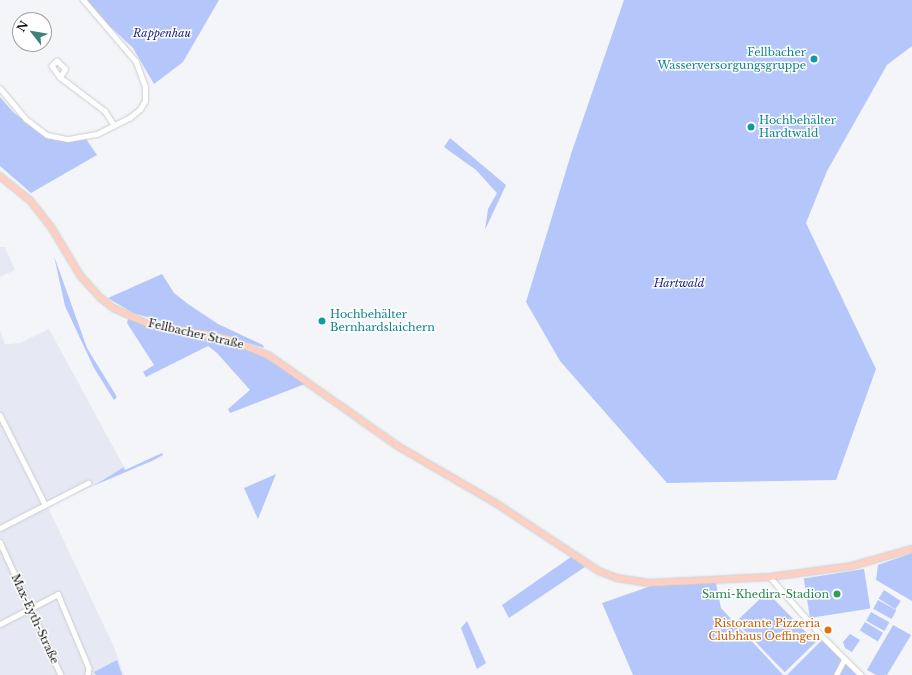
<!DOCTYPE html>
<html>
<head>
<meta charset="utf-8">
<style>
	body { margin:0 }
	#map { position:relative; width:912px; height:675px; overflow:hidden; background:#f4f5f8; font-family:"Libre Baskerville",serif }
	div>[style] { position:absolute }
	.built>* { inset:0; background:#e6e9f3 }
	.green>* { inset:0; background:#b5c6fa; transform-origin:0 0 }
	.roads { filter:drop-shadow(0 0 1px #cbccce) drop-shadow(0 0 1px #cbccce) }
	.minor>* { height:4.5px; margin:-2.25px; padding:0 2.25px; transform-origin:2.25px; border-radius:2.25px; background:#fff }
	.major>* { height:5.5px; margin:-2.75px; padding:0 2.75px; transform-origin:2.75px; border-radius:2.75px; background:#fed0c3 }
	.dots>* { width:11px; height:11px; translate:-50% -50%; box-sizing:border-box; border:2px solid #fff; border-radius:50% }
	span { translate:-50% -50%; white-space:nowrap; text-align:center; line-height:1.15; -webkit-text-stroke:3px #fff; paint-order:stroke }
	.park-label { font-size:11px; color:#1c2485; font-style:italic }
	.culture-label { font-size:11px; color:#0d838f }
	.right { translate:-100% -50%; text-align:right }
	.left { translate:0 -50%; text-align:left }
	.street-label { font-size:11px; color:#121213 }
	.leisure-label { font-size:11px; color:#27864d }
	.food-label { font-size:11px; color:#c56008 }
	.north { position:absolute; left:12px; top:12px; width:40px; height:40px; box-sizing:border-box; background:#fff; border:1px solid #a0a0a1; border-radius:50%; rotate:301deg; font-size:11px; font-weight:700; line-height:16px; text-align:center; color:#121213 }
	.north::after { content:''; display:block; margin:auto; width:14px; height:18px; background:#3e8379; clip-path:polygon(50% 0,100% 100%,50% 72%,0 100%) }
</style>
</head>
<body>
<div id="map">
	<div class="built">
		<i style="clip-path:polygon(0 247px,5px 247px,15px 270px,0 277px)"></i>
		<i style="clip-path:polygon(49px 329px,124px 467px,93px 486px,47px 505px,114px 647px,124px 675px,0 675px,0 331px,5px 344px,9px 344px,20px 343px)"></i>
	</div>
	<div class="green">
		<i style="clip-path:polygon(82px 0,219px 0,183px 62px,154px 84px,133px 48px)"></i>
		<i style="clip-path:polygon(624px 0,912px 0,912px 46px,887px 65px,827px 171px,806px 223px,876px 369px,836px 480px,667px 483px,560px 361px,526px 302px,572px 151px)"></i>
		<i style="clip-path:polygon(0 97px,14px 113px,46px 136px,66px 142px,86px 139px,97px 155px,31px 193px,0 166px)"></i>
		<i style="clip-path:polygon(450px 138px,506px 185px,485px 230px,488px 209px,497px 193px,476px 170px,444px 147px)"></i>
		<i style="clip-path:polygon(54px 256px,87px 348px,117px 397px,114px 400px,94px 368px,65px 306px)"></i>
		<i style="clip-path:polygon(162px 274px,174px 293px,188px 304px,218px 324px,263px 345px,264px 348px,214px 332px,189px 329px,133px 313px,108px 298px)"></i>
		<i style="clip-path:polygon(128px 319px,168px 332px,219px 339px,252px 349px,305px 384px,230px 413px,228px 409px,250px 390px,217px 353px,208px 346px,146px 377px,143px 372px,154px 365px,127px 323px)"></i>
		<i style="clip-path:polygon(162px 453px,163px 455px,154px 460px,93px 486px,124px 467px,125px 470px)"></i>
		<i style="clip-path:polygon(276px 474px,258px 519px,244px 488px)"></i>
		<i style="clip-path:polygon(912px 553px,912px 601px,876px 580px,878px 565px)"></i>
		<i style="clip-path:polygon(571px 557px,585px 567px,509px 618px,502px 605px)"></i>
		<i style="left:864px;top:569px;width:40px;height:61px;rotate:81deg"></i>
		<i style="clip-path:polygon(716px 583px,721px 608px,783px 675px,633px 675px,602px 603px,651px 586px)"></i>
		<i style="left:884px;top:590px;width:20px;height:10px;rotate:33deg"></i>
		<i style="left:767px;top:592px;width:70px;height:43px;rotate:46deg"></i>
		<i style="left:878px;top:600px;width:21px;height:10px;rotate:29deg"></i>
		<i style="left:871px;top:612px;width:21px;height:10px;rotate:29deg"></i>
		<i style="clip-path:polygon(467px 621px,486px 663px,477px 669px,461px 628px)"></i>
		<i style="left:865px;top:622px;width:21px;height:10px;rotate:31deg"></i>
		<i style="clip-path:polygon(893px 625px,911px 635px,887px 675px,876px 675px,867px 670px)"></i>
		<i style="clip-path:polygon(850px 634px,860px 640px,852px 652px,845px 648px,843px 642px)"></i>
		<i style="clip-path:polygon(822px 640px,845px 664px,858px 675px,787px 675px)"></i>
		<i style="clip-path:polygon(117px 660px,122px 675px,96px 675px,94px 672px)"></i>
	</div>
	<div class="roads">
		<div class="minor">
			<i style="left:60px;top:77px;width:9px;rotate:-58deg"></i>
			<i style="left:65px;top:69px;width:11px;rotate:-135deg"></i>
			<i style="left:57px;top:61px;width:7px;rotate:135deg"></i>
			<i style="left:52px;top:66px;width:14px;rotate:54deg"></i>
			<i style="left:60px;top:77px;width:56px;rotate:37.1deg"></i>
			<i style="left:105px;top:111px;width:17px;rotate:57deg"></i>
			<i style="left:0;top:88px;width:40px;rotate:50deg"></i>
			<i style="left:26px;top:119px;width:26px;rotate:37deg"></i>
			<i style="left:47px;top:135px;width:21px;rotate:11deg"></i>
			<i style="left:68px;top:139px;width:29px;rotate:-10deg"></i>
			<i style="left:97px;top:134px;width:36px;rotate:-27deg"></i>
			<i style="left:129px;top:118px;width:14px;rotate:-39deg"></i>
			<i style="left:140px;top:109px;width:9px;rotate:-58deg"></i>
			<i style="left:145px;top:101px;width:14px;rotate:-90deg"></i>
			<i style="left:145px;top:87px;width:27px;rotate:-110deg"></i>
			<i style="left:136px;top:62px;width:82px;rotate:-130.5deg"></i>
			<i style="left:0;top:415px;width:100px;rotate:63.2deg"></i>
			<i style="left:0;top:528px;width:99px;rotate:-27.1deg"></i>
			<i style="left:0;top:542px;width:146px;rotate:65.4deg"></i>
			<i style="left:770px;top:577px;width:77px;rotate:48.7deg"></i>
			<i style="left:821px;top:635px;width:57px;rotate:45deg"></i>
			<i style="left:0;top:624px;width:65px;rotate:-27.3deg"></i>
			<i style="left:58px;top:594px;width:80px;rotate:67.3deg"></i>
			<i style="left:89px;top:668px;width:7px;rotate:98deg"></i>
			<i style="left:836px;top:675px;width:17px;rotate:-62deg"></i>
		</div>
		<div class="major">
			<i style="left:0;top:176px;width:40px;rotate:39deg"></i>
			<i style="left:31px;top:201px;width:34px;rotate:52deg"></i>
			<i style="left:52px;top:228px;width:56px;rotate:58.9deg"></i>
			<i style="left:81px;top:276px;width:30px;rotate:48deg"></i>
			<i style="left:101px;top:298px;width:16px;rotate:38deg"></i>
			<i style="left:114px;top:308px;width:38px;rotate:25deg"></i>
			<i style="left:148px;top:324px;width:81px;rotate:10.6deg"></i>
			<i style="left:228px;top:339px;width:45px;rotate:22deg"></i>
			<i style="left:270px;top:356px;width:156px;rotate:35.1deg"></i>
			<i style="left:398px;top:446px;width:113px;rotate:30.2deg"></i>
			<i style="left:496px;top:503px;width:123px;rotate:33.4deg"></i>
			<i style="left:599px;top:571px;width:19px;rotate:21deg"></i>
			<i style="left:617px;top:578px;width:32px;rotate:9deg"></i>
			<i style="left:649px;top:583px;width:121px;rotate:-2.8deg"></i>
			<i style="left:770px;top:577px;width:83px;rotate:-7.6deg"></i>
			<i style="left:852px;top:566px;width:62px;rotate:-15.8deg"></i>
		</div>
	</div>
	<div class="dots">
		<i style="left:814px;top:59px;background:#0f9aa8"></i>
		<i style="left:751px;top:127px;background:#0f9aa8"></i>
		<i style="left:322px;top:321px;background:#0f9aa8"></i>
		<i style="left:837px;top:594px;background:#2e9e5b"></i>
		<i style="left:828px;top:630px;background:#e8710a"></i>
	</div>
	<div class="park-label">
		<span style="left:162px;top:33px">Rappenhau</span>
		<span style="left:679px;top:283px">Hartwald</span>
	</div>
	<div class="culture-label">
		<span class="right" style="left:806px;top:59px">Fellbacher<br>Wasserversorgungsgruppe</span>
		<span class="left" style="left:759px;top:127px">Hochbehälter<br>Hardtwald</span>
		<span class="left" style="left:330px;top:321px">Hochbehälter<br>Bernhardslaichern</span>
	</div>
	<div class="street-label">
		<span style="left:196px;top:334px;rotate:13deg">Fellbacher Straße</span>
		<span style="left:35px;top:619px;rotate:65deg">Max-Eyth-Straße</span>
	</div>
	<div class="leisure-label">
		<span class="right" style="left:829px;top:594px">Sami-Khedira-Stadion</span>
	</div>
	<div class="food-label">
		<span class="right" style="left:820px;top:630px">Ristorante Pizzeria<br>Clubhaus Oeffingen</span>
	</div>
	<div class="north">N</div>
</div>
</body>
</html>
